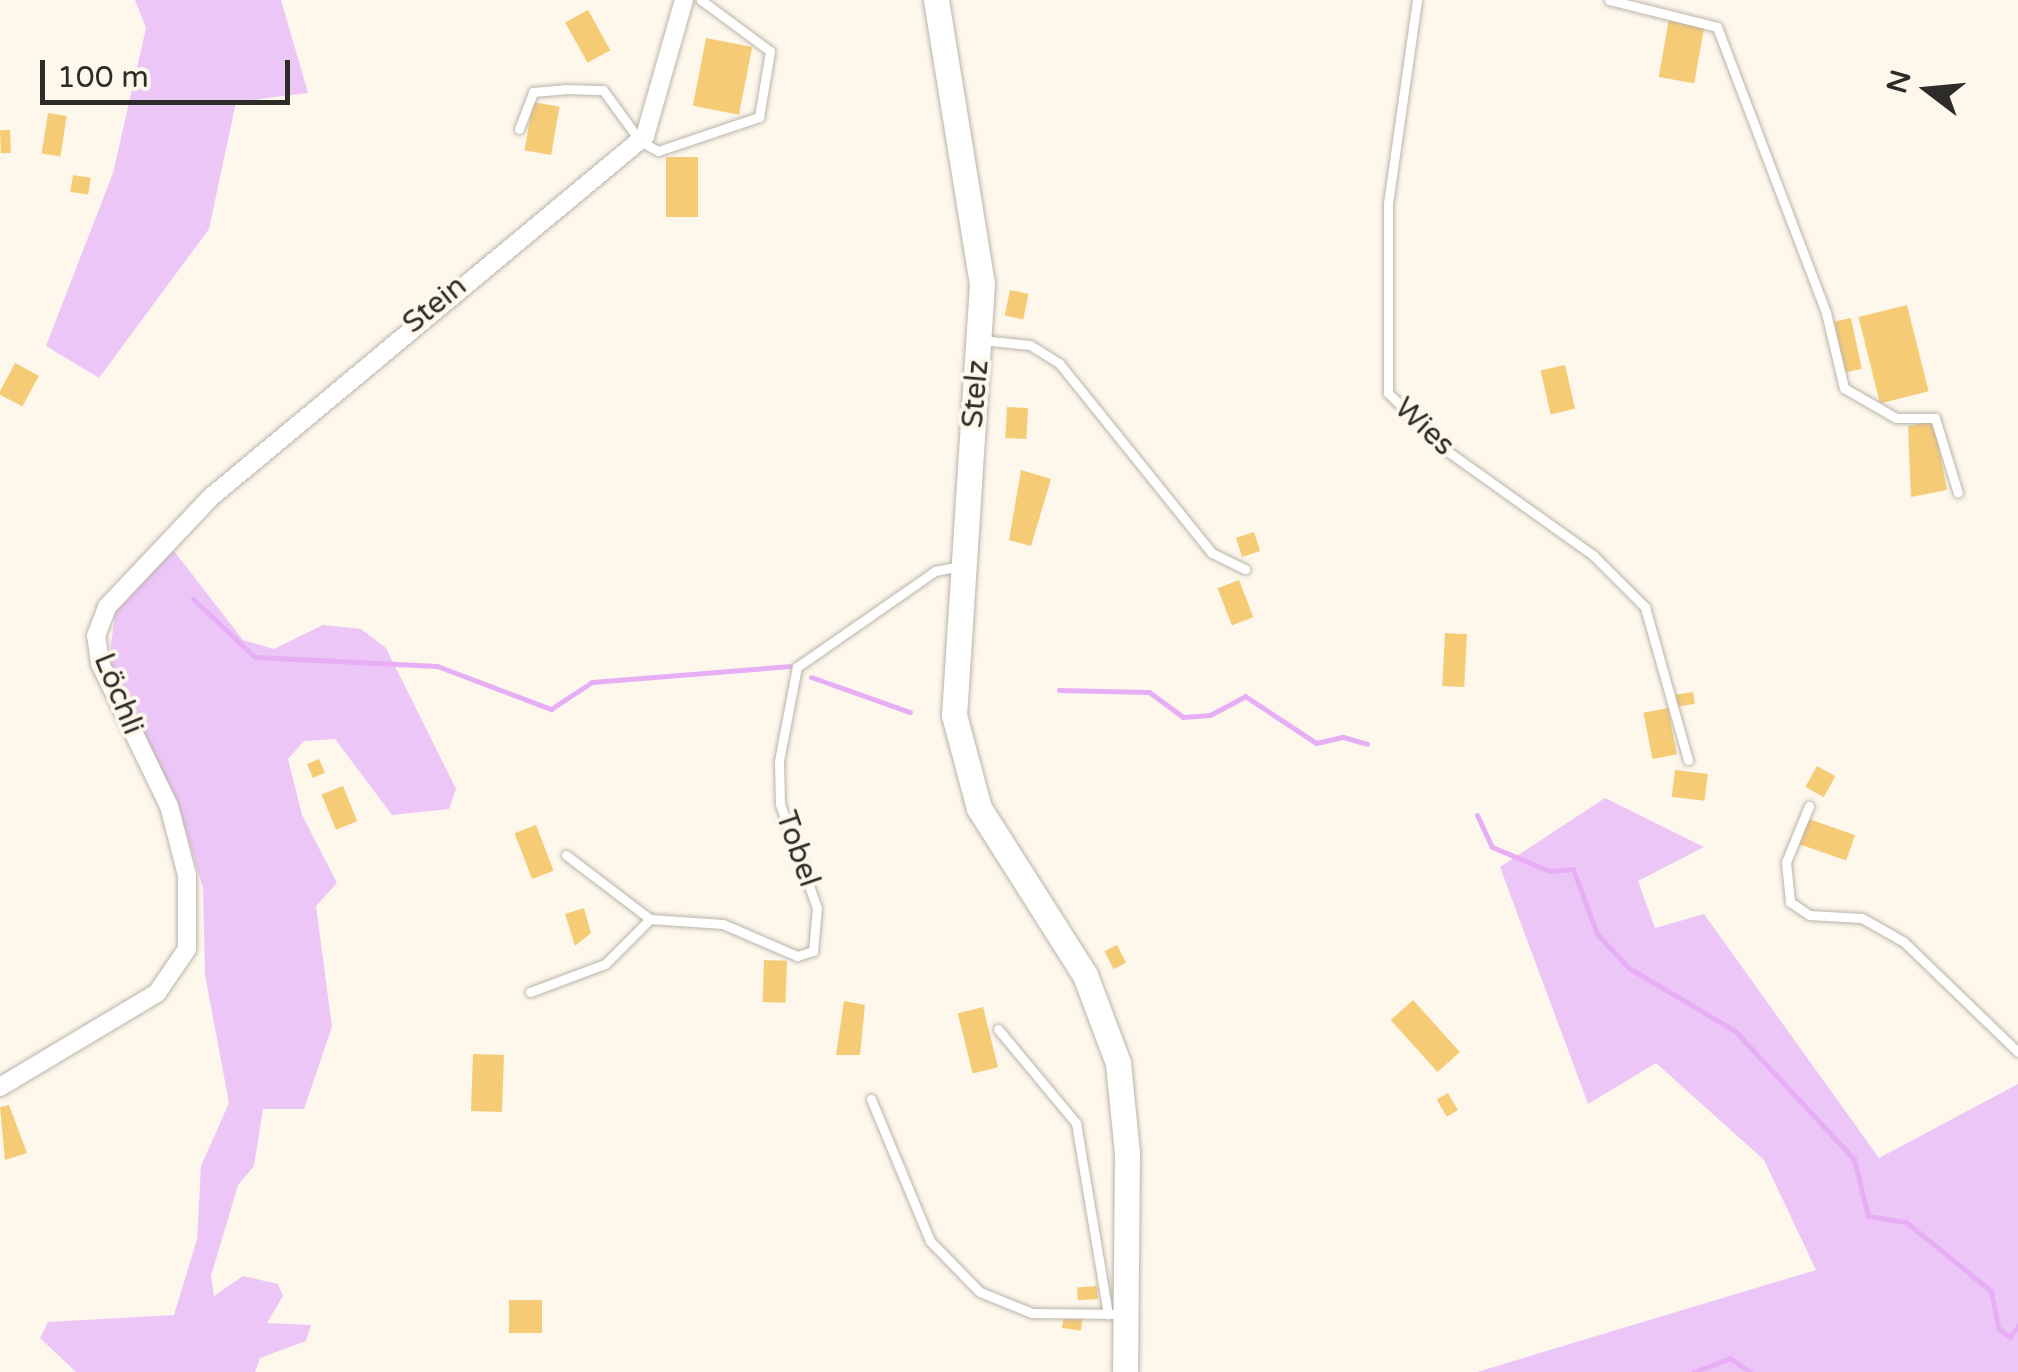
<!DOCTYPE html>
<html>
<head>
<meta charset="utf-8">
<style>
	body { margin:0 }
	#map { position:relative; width:2018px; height:1372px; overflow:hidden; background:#fdf7ec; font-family:"Varela Round",sans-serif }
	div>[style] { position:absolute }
	.green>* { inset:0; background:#edc6f8 }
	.stream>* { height:5px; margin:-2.5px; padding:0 2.5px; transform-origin:2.5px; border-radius:2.5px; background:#e7aef6 }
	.building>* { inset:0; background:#f6cb75; transform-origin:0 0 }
	.roads { filter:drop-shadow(0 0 2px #bab4aa) drop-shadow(0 0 2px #bab4aa) }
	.service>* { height:9px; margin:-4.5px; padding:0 4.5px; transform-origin:4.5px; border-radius:4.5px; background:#fff }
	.minor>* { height:18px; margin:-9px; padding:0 9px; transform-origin:9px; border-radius:9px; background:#fff }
	.secondary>* { height:25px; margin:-12.5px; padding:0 12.5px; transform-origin:12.5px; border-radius:12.5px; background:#fff }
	span { translate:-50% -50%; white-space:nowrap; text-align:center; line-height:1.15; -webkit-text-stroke:8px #fdf7ec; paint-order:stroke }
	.street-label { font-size:30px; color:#2e2c28 }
	.north { position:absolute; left:1878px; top:40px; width:100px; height:100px; -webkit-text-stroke:8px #fdf7ec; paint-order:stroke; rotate:286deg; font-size:28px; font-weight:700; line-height:40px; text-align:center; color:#2e2c28 }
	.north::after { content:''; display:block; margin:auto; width:35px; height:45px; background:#2e2c28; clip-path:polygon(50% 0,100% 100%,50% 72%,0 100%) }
	.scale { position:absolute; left:40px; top:60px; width:250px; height:45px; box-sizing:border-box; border:5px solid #2e2c28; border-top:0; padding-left:12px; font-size:30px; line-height:35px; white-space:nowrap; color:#2e2c28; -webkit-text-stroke:8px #fdf7ec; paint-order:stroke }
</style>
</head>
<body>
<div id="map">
	<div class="green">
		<i style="clip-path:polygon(135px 0,281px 0,308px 93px,236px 102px,209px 229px,99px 378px,46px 346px,113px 173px,146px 28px)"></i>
		<i style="clip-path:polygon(174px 551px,243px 640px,274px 649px,323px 625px,361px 629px,386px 648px,456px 789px,449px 809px,392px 815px,335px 739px,304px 741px,288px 759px,302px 815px,337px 883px,316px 906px,332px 1027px,304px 1109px,263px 1109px,254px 1166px,238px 1185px,211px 1276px,214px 1296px,243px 1276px,278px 1284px,283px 1296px,267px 1323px,311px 1325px,306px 1341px,260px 1358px,255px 1372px,76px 1372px,40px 1338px,48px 1322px,174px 1315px,197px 1239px,201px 1166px,229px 1103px,205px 975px,203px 888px,179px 808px,109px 660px,117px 600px,143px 568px)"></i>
		<i style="clip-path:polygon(1605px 798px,1704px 847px,1638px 881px,1655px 928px,1704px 914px,1879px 1158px,2018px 1084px,2018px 1372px,1477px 1372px,1816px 1270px,1764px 1160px,1656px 1063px,1588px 1104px,1500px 867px)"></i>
	</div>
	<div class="stream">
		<i style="left:193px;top:599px;width:85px;rotate:43.1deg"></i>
		<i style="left:255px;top:657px;width:182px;rotate:2.8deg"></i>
		<i style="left:437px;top:666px;width:122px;rotate:20.7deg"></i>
		<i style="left:551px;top:709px;width:49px;rotate:-33.4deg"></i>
		<i style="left:592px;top:682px;width:198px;rotate:-4.6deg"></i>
		<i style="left:811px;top:677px;width:105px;rotate:19.5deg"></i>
		<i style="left:1059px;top:690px;width:90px;rotate:1.3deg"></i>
		<i style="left:1149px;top:692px;width:42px;rotate:36.3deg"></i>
		<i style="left:1183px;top:717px;width:27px;rotate:-4deg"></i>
		<i style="left:1210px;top:715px;width:40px;rotate:-28deg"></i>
		<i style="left:1245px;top:696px;width:85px;rotate:33.5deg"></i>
		<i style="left:1316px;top:743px;width:28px;rotate:-13deg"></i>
		<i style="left:1343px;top:737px;width:25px;rotate:16deg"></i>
		<i style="left:1477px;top:815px;width:35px;rotate:65deg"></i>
		<i style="left:1492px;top:847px;width:62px;rotate:22.8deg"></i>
		<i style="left:1549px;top:871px;width:24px;rotate:-5deg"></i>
		<i style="left:1573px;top:869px;width:69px;rotate:69.7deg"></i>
		<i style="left:1597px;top:934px;width:47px;rotate:46.7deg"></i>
		<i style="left:1629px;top:968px;width:123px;rotate:30.7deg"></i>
		<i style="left:1735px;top:1031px;width:175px;rotate:47.1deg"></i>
		<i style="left:1854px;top:1159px;width:59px;rotate:76.2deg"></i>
		<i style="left:1868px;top:1216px;width:38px;rotate:9deg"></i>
		<i style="left:1906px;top:1222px;width:109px;rotate:39.1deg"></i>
		<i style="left:1991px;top:1291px;width:38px;rotate:79deg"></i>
		<i style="left:1998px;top:1328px;width:15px;rotate:37deg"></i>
		<i style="left:2010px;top:1337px;width:14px;rotate:-54deg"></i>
		<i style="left:1694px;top:1372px;width:39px;rotate:-21deg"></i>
		<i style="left:1730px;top:1358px;width:24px;rotate:35deg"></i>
	</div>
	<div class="building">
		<i style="left:588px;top:10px;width:46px;height:26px;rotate:61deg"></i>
		<i style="left:1669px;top:19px;width:36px;height:59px;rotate:10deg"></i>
		<i style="left:706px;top:38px;width:47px;height:69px;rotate:11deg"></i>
		<i style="left:533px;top:102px;width:27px;height:49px;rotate:10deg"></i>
		<i style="left:48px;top:113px;width:19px;height:41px;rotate:9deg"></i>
		<i style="left:10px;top:130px;width:23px;height:10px;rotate:88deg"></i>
		<i style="left:666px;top:157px;width:32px;height:60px"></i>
		<i style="left:73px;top:175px;width:18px;height:17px;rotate:9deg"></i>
		<i style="left:1010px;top:290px;width:19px;height:26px;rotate:12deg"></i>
		<i style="left:1907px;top:305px;width:89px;height:50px;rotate:76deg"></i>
		<i style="left:1851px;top:318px;width:52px;height:17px;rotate:78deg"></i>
		<i style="left:15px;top:363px;width:27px;height:35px;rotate:28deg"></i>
		<i style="left:1565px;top:365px;width:45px;height:25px;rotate:77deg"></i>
		<i style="left:1007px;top:407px;width:21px;height:31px;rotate:3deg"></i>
		<i style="clip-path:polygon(1934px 421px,1947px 490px,1911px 497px,1908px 426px)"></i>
		<i style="clip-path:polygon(1021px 470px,1051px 479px,1031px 546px,1009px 540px)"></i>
		<i style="left:1254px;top:532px;width:20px;height:19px;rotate:72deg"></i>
		<i style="left:1239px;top:580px;width:40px;height:23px;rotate:69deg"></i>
		<i style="left:1445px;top:633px;width:22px;height:53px;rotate:3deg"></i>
		<i style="left:1693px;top:692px;width:12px;height:18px;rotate:81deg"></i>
		<i style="left:1668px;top:708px;width:47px;height:25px;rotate:79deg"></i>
		<i style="left:319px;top:759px;width:15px;height:13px;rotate:67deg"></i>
		<i style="left:1817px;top:766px;width:21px;height:24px;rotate:29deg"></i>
		<i style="left:1675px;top:770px;width:33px;height:27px;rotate:7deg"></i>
		<i style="left:343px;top:786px;width:38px;height:23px;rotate:68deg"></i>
		<i style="left:1803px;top:817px;width:55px;height:27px;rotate:19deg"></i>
		<i style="left:536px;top:825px;width:49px;height:23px;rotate:69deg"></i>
		<i style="clip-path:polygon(584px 908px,591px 933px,575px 946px,565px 914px)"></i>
		<i style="left:1117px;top:945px;width:20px;height:14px;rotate:63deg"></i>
		<i style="left:764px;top:960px;width:23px;height:42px;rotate:2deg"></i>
		<i style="left:1413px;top:1000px;width:70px;height:30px;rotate:48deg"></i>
		<i style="clip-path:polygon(844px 1001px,865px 1005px,860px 1055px,836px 1055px)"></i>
		<i style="left:983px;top:1007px;width:62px;height:26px;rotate:76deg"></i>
		<i style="left:473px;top:1054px;width:31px;height:57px;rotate:2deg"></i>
		<i style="left:1448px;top:1093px;width:20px;height:13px;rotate:60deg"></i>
		<i style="clip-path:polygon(9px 1105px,27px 1153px,5px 1160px,0 1107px)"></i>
		<i style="left:1097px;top:1286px;width:13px;height:20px;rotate:86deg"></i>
		<i style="left:542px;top:1300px;width:33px;height:33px;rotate:90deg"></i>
		<i style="left:1064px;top:1315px;width:19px;height:13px;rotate:9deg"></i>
	</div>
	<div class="roads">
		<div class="service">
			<i style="left:1417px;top:0;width:205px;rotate:98.1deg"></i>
			<i style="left:1388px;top:203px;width:190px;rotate:90deg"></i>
			<i style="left:1388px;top:393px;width:86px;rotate:44.1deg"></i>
			<i style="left:1450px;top:453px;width:176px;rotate:35.5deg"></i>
			<i style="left:1593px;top:555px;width:74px;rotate:45deg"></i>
			<i style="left:1645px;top:607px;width:159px;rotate:74.3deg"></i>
			<i style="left:1609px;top:0;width:111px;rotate:14deg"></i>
			<i style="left:1717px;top:27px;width:306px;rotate:69.1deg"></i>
			<i style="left:1826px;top:313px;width:77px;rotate:76.5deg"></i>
			<i style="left:1844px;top:388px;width:60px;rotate:30deg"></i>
			<i style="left:1896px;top:418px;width:39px"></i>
			<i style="left:1935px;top:418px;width:78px;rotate:73deg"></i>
			<i style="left:519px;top:129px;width:40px;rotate:-69deg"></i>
			<i style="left:533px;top:92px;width:32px;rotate:-5deg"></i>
			<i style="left:565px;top:89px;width:38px;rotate:2deg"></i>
			<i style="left:603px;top:90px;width:63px;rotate:54deg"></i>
			<i style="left:640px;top:141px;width:21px;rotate:29deg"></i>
			<i style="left:658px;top:151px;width:107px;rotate:-18.6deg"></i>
			<i style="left:759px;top:117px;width:67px;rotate:-80.5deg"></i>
			<i style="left:770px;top:51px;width:86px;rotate:-143.5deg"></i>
			<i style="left:981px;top:340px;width:49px;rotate:5.8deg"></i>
			<i style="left:1030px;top:345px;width:34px;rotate:32deg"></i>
			<i style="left:1059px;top:363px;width:244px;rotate:51.2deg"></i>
			<i style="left:1212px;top:553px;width:37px;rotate:26deg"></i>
			<i style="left:1809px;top:806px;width:61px;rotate:112.3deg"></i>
			<i style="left:1786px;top:862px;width:40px;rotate:84.3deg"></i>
			<i style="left:1790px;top:902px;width:23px;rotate:34deg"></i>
			<i style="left:1809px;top:915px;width:53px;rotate:3.2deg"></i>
			<i style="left:1862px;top:918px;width:48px;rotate:29.7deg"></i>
			<i style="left:1904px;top:942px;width:158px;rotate:44deg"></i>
			<i style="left:566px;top:855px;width:106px;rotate:37.3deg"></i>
			<i style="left:650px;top:919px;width:73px;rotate:3.9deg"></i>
			<i style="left:723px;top:924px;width:81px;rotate:23.4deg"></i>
			<i style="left:797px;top:956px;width:17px;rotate:-17deg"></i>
			<i style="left:813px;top:951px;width:43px;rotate:-84.7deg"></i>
			<i style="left:817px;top:908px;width:110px;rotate:-109.6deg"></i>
			<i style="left:780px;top:804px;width:43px;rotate:-91.3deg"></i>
			<i style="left:779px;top:761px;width:96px;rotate:-79.2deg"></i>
			<i style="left:797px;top:667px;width:168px;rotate:-34.8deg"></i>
			<i style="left:935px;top:571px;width:26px;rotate:-11deg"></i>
			<i style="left:530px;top:992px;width:80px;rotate:-20.5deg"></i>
			<i style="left:605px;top:964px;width:64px;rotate:-45deg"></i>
			<i style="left:998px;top:1029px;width:122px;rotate:50.3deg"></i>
			<i style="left:1076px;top:1123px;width:194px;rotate:80.5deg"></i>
			<i style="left:871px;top:1099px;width:154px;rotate:67.4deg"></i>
			<i style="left:930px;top:1241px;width:71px;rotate:45.6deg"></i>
			<i style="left:980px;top:1292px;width:56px;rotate:22deg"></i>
			<i style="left:1032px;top:1313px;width:90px;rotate:0.6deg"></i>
		</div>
		<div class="minor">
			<i style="left:0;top:1087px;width:183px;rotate:-30.9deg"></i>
			<i style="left:157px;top:993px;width:53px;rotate:-55.7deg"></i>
			<i style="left:187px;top:949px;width:74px;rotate:-90deg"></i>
			<i style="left:187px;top:875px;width:71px;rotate:-104.6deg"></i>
			<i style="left:169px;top:806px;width:159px;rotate:-115.8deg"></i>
			<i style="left:100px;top:663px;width:27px;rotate:-98deg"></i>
			<i style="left:96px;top:636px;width:31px;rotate:-69deg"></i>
			<i style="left:107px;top:607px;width:151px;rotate:-46.6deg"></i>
			<i style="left:211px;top:497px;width:565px;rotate:-39.75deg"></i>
			<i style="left:645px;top:136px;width:141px;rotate:-74deg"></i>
		</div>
		<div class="secondary">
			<i style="left:936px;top:0;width:287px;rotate:80.8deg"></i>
			<i style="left:982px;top:283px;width:433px;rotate:93.7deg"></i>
			<i style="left:954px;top:715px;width:96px;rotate:75deg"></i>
			<i style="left:979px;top:808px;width:198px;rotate:57.6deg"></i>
			<i style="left:1085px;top:975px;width:94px;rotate:69.4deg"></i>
			<i style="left:1118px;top:1063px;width:90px;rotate:84.3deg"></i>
			<i style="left:1127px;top:1153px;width:219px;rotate:90.5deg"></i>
		</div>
	</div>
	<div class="street-label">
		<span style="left:435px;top:305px;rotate:-39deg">Stein</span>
		<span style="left:976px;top:394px;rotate:-85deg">Stelz</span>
		<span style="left:1424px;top:427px;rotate:43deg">Wies</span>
		<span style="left:118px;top:694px;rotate:68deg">Löchli</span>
		<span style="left:797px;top:849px;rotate:71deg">Tobel</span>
	</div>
	<div class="north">N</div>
	<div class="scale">100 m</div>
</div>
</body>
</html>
